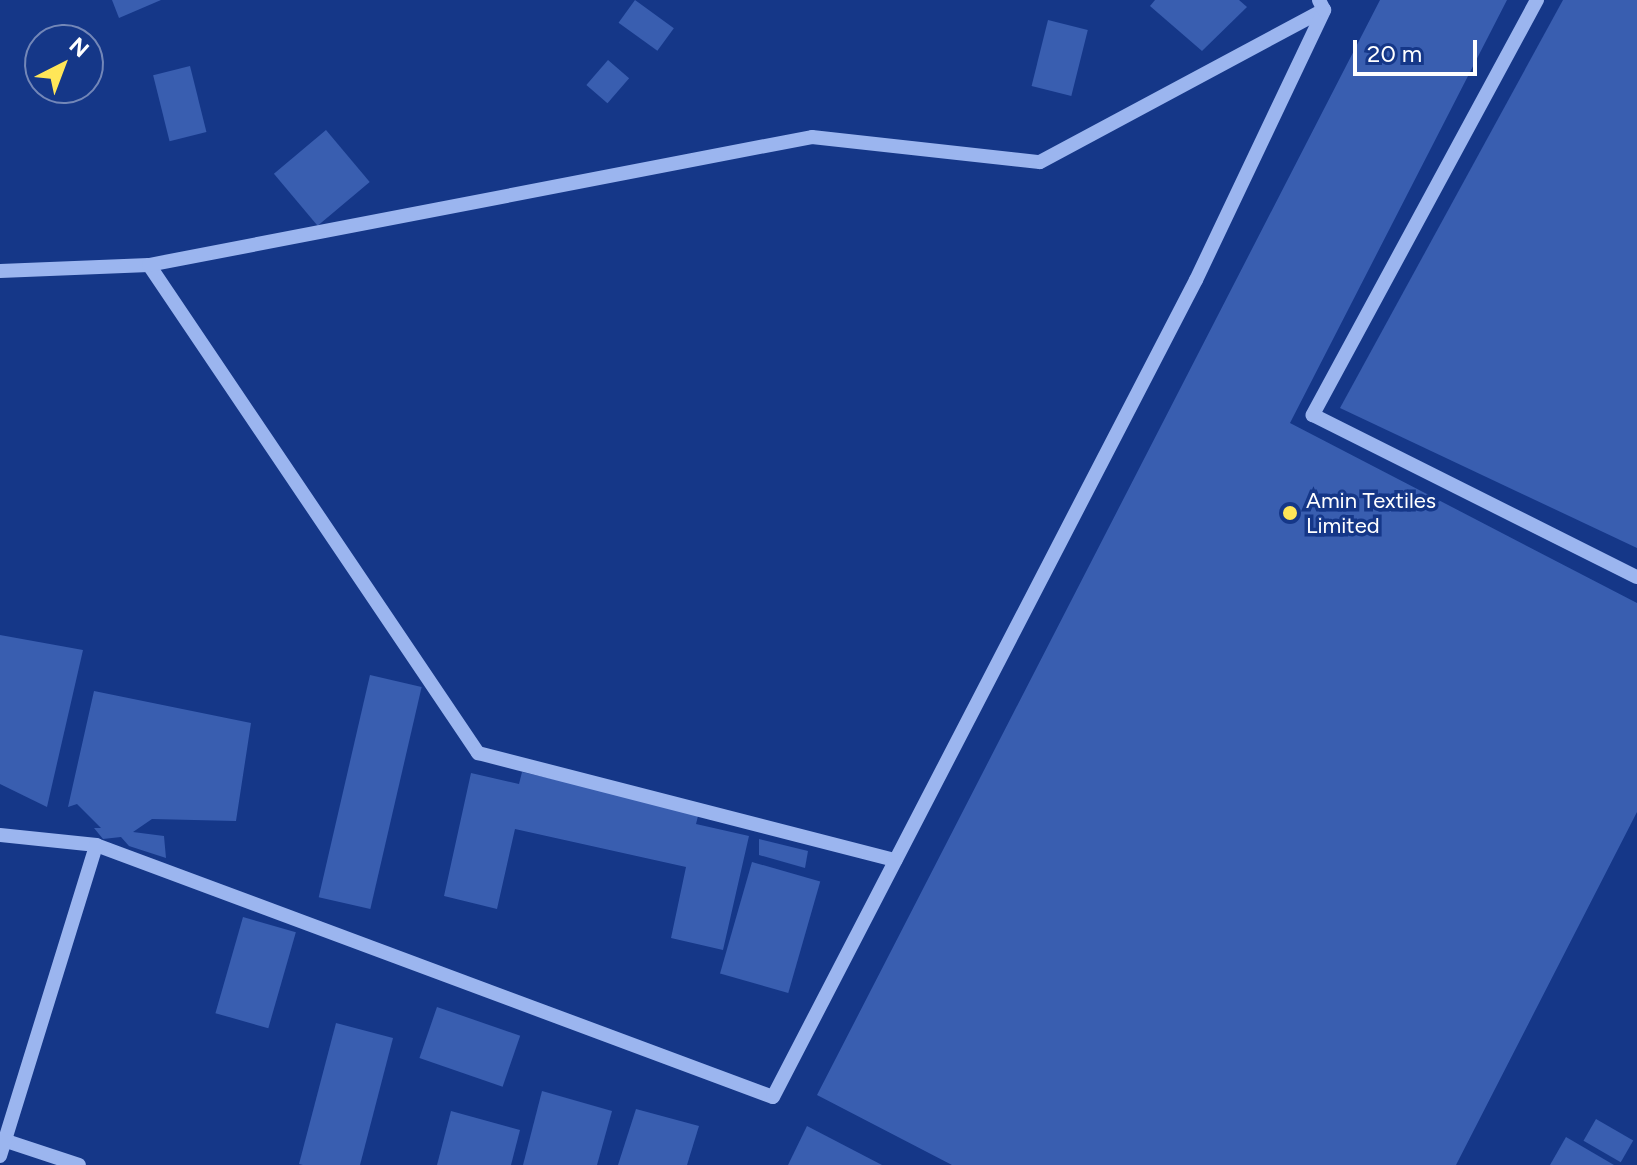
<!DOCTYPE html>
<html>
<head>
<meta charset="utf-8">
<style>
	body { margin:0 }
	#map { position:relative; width:1637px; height:1165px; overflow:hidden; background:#153788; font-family:Figtree,sans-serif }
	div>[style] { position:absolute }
	.building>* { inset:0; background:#395eb0; transform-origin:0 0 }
	.minor>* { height:14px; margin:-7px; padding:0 7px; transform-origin:7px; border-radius:7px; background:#9bb5ef }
	.dots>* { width:22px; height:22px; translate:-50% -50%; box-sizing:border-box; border:4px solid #153788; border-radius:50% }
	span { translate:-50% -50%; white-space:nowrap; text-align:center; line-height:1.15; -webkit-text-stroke:7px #153788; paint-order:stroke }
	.poi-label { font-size:22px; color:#fff }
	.left { translate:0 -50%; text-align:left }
	.north { position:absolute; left:24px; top:24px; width:80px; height:80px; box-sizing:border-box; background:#153788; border:2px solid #7387b8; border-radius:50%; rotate:42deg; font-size:22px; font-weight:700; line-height:32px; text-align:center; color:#fff }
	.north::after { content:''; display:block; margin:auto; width:28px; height:36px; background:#ffe658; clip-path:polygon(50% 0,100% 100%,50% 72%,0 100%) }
	.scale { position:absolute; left:1353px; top:40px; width:124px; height:36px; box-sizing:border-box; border:4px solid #fff; border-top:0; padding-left:10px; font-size:24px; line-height:28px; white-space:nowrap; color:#fff; -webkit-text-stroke:6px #153788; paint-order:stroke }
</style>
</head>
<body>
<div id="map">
	<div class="building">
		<i style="clip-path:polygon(112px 0,161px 0,119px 18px)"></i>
		<i style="left:635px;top:0;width:48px;height:28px;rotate:36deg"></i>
		<i style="clip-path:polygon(1155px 0,1239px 0,1247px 7px,1202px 51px,1150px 6px)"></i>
		<i style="clip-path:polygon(1380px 0,1507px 0,1290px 423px,1637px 603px,1637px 812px,1456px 1165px,952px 1165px,817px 1095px)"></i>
		<i style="clip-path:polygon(1563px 0,1637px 0,1637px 548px,1340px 408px)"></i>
		<i style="left:1048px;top:20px;width:41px;height:68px;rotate:14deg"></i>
		<i style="left:608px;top:60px;width:28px;height:33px;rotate:41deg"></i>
		<i style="left:190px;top:66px;width:68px;height:38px;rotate:76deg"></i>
		<i style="left:326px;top:130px;width:68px;height:68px;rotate:50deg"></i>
		<i style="clip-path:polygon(0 635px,83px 650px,47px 807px,0 784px)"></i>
		<i style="left:370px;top:675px;width:53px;height:228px;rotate:13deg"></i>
		<i style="clip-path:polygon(94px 691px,251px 723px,236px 821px,152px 819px,133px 832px,164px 836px,166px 858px,129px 846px,121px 837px,103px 839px,94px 828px,101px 828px,77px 804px,68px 807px)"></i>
		<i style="clip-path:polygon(522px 772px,699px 812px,696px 824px,749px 836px,723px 950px,671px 938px,686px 867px,515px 829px,497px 909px,444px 896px,471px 773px,519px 784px)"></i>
		<i style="clip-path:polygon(759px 839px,808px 851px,805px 868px,759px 855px)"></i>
		<i style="left:752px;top:862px;width:71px;height:116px;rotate:16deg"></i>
		<i style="left:243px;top:917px;width:55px;height:100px;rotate:16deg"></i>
		<i style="left:437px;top:1007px;width:88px;height:54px;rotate:19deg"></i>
		<i style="clip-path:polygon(336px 1023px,393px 1038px,360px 1165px,303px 1165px,299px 1164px)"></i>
		<i style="clip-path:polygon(542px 1091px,612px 1111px,597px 1165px,523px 1165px)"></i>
		<i style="clip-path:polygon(636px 1109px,699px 1126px,687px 1165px,618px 1165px)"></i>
		<i style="clip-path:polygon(451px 1111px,520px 1130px,511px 1165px,437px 1165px)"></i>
		<i style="left:1596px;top:1119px;width:43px;height:25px;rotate:30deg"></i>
		<i style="clip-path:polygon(807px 1126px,882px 1165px,788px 1165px)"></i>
		<i style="clip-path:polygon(1566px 1137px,1614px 1165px,1550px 1165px)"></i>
	</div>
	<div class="minor">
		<i style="left:1537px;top:0;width:472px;rotate:118.4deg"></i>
		<i style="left:1313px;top:415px;width:362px;rotate:26.6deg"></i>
		<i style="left:149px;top:265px;width:589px;rotate:56.01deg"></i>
		<i style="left:478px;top:753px;width:431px;rotate:14.4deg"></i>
		<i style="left:0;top:271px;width:149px;rotate:-2.3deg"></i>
		<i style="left:149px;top:265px;width:675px;rotate:-10.93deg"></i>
		<i style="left:812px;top:137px;width:229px;rotate:6.3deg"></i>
		<i style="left:1040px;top:162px;width:322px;rotate:-28.2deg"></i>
		<i style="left:0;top:835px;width:97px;rotate:5.9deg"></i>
		<i style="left:96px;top:845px;width:722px;rotate:20.42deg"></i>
		<i style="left:773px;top:1097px;width:920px;rotate:-62.63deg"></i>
		<i style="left:1196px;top:280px;width:299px;rotate:-64.6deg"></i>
		<i style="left:1324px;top:10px;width:11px;rotate:-117deg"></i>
		<i style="left:0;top:1139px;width:83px;rotate:18.2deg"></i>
		<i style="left:0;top:1156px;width:325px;rotate:-72.8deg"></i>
	</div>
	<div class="dots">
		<i style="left:1290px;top:513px;background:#ffe658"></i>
	</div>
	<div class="poi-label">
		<span class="left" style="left:1306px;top:513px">Amin Textiles<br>Limited</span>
	</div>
	<div class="north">N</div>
	<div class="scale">20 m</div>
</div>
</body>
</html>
